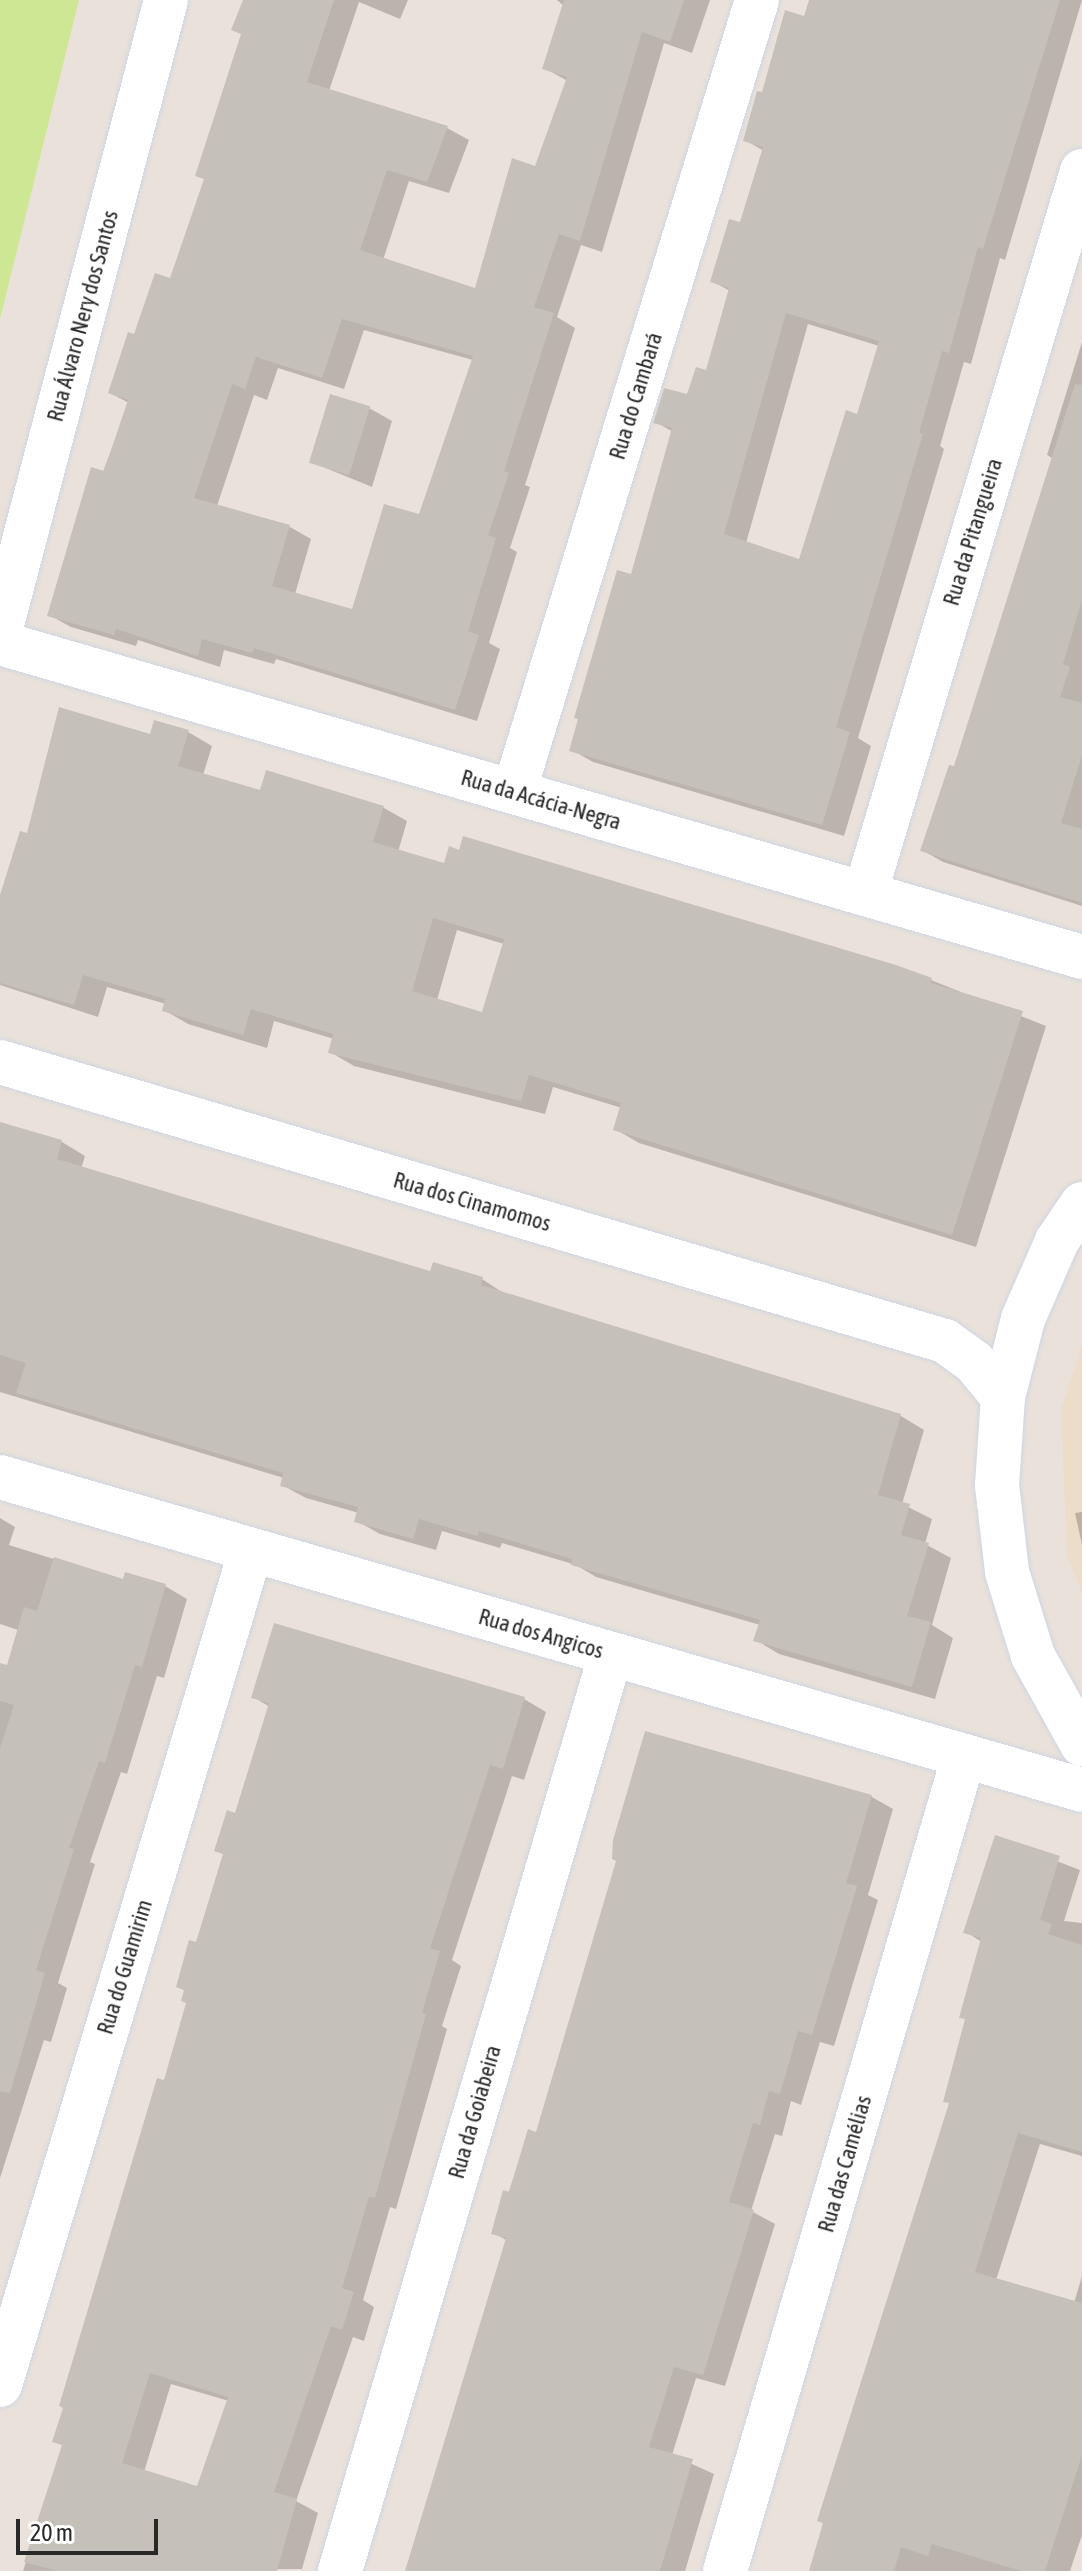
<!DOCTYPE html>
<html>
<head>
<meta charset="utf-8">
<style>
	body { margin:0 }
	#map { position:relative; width:1082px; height:2571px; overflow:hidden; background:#eae2da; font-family:"Asap Condensed",sans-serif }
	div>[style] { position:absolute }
	.education>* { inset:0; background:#ecddca }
	.pitch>* { inset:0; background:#cee794 }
	.shadow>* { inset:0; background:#0003 }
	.building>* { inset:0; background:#c5c0b9; transform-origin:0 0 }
	.roads { filter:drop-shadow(0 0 2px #d0d5e1) drop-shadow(0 0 2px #d0d5e1) }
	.street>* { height:44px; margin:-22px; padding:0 22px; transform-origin:22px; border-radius:22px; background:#fff }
	.secondary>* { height:44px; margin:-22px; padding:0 22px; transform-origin:22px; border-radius:22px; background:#fff }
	span { translate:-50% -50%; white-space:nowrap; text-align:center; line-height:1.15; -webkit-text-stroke:6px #fff; paint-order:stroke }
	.street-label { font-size:22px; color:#282828 }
	.scale { position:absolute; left:16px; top:2519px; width:142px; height:36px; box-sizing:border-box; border:4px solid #282828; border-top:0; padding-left:10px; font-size:24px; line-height:28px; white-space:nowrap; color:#282828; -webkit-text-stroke:6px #fff; paint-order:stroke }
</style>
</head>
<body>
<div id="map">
	<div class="education">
		<i style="clip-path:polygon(1082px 1344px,1082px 1593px,1067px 1556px,1061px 1410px)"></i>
	</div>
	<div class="pitch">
		<i style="clip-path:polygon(0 0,79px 0,0 319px)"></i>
	</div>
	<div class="shadow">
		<i style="clip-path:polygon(evenodd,245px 0,408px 0,400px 19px,359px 2px,329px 91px,447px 128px,469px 140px,449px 193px,409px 181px,383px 260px,476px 290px,536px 168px,568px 81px,544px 68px,564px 6px,557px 0,710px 0,692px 53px,664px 43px,602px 252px,581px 245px,557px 317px,575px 328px,525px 485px,530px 487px,510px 548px,517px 552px,489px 643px,500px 649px,477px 721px,276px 659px,274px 664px,224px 650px,220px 667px,138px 640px,136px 646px,71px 627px,49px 615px,129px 403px,110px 393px,136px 336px,171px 281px,206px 180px,197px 175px,243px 35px,245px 0,364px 330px,473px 360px,420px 517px,354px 611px,295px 594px,311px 539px,290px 527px,217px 506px,254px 395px,267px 400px,278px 368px,344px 389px,364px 330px)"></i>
		<i style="clip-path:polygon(evenodd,812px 0,1082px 0,1005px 260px,1000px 258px,971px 364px,964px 362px,940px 446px,944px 449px,858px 738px,871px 746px,844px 836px,593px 762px,572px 750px,632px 577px,673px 432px,656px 422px,689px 397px,708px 372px,730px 291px,712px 281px,742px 225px,764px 151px,745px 140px,812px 0,808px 324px,879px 346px,859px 416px,800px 561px,746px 543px,808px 324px)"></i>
		<i style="clip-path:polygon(1082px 342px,1082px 906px,943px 862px,922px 850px,955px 769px,1052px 458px,1047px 455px)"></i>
		<i style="clip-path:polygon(369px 408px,392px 421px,372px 487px,311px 462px)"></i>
		<i style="clip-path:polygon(evenodd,188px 732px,212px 746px,203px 775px,262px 792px,268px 772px,384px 808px,407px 821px,398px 852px,931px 980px,1046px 1026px,976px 1247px,639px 1143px,615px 1129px,622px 1108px,553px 1087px,545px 1114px,354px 1066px,330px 1052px,334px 1039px,274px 1021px,267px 1048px,188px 1024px,164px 1010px,166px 1004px,107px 987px,98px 1017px,0 985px,0 935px,28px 835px,151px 736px,188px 732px,457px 930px,504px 944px,483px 1014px,437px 1000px,457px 930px)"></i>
		<i style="clip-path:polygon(0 1124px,62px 1142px,85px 1156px,81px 1169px,431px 1274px,482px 1279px,505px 1294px,901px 1416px,924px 1430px,902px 1504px,932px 1519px,925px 1544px,951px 1558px,932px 1625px,953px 1638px,935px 1699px,779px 1654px,756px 1640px,760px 1625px,596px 1577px,576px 1565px,502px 1543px,500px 1548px,442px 1531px,436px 1550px,380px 1534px,357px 1521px,359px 1513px,306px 1498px,282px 1485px,284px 1478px,0 1392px)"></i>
		<i style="clip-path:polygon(1082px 1512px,1082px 1545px,1075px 1513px)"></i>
		<i style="clip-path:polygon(0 1518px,15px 1527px,9px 1545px,124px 1581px,165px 1586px,187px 1599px,164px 1678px,157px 1676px,127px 1774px,121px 1772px,90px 1862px,95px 1864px,58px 1983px,67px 1988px,51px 2042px,44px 2040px,0 2178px,0 1690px,76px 1649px,0 1624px)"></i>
		<i style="clip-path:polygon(evenodd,253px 1697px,524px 1699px,546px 1712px,524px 1780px,512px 1776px,452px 1960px,461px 1966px,442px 2026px,447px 2029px,396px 2209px,390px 2207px,363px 2300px,374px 2307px,364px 2341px,353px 2337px,296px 2501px,318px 2513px,302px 2569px,23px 2571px,64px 2446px,55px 2441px,188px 2003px,186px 1991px,178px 1987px,198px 1945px,225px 1855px,217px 1850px,237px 1815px,270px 1707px,253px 1697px,171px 2384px,229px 2401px,198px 2488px,144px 2472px,171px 2384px)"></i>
		<i style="clip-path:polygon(646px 1734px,872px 1797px,893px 1809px,868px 1895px,878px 1900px,834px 2046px,820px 2042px,801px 2105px,791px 2101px,782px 2136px,775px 2134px,751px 2211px,775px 2224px,725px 2386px,696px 2378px,672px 2455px,714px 2474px,685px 2571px,408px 2571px,506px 2240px,494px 2233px,530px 2132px,538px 2134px,618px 1861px)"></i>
		<i style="clip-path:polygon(996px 1838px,1080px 1870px,1064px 1921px,1082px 1923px,1082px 2156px,1040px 2144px,996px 2280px,1074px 2303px,1082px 2276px,1082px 2535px,1070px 2571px,810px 2571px,951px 2104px,982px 1942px,966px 1932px)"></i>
	</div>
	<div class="building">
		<i style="clip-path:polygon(evenodd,243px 0,334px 0,307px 82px,448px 126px,427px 182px,387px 170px,360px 250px,475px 288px,512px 158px,535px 166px,567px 77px,542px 69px,564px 0,684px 0,670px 42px,642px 32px,580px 241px,559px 234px,534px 307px,554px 313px,504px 471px,509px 473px,488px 535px,496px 538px,468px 631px,479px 635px,455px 710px,254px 648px,252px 653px,202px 639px,198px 656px,116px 629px,114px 635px,47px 616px,91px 467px,104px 471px,128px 400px,108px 393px,128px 332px,134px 334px,155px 273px,170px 278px,204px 179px,195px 176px,241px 34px,231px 30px,243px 0,342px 319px,473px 356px,419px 514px,384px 504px,352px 609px,272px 586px,290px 525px,194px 498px,232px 384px,245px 389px,256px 357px,322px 378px,342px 319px)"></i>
		<i style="clip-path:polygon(evenodd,809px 0,1060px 0,983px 249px,978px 247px,949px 353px,942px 351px,919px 433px,923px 434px,836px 727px,850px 732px,822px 825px,569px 751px,578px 719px,574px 718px,617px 570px,631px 574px,672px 428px,653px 423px,664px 388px,687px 394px,696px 367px,706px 370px,729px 288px,710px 282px,729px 219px,740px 222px,763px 147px,743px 141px,757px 91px,762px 92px,785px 10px,804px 16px,809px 0,786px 313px,879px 341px,857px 414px,846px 410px,799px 559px,724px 534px,786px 313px)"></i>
		<i style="clip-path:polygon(1075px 384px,1082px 385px,1082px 600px,1063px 664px,1070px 667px,1060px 697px,1082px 703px,1082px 755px,1061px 823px,1082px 829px,1082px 903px,920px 851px,949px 765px,954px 766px)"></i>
		<i style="left:330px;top:394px;width:42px;height:72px;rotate:17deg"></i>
		<i style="clip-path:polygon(evenodd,59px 707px,150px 734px,154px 720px,189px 730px,178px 766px,260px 790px,266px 770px,384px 806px,373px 842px,444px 863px,449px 846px,459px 850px,463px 836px,896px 965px,932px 978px,931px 983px,1023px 1011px,952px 1235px,613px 1130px,621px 1103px,529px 1075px,521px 1101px,328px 1053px,333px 1034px,251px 1009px,243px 1035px,162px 1011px,165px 999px,83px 975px,74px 1005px,0 983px,0 895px,20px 831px,27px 833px,59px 707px,433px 918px,504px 939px,482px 1012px,412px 991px,433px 918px)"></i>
		<i style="clip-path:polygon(0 1122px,62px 1140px,57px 1159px,430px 1271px,433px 1262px,483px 1277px,481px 1285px,901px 1414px,878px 1495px,910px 1504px,901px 1535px,929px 1543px,907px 1616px,931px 1622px,912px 1687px,753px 1641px,760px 1620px,571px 1565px,572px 1559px,479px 1531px,477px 1536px,419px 1519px,413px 1539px,354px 1522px,358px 1507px,280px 1486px,283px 1473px,16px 1393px,26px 1363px,0 1355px)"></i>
		<i style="clip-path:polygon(54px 1557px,123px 1579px,125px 1572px,166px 1584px,142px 1667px,135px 1665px,105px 1763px,99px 1761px,69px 1848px,74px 1849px,36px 1970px,45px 1973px,10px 2093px,0 2091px,0 1748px,14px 1705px,0 1701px,0 1663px,7px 1665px,24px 1607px,37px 1611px)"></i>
		<i style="clip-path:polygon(evenodd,274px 1623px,525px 1697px,503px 1769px,490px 1765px,430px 1948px,440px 1951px,422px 2013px,426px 2014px,375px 2198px,369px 2197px,342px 2288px,354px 2292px,342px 2330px,331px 2326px,274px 2492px,297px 2499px,277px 2571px,58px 2571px,24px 2562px,62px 2445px,52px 2442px,63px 2408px,59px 2406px,157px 2078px,164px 2080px,186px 2003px,181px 2001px,184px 1990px,176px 1987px,189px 1940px,196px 1942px,223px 1854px,214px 1851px,227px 1810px,235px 1813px,269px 1703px,251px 1698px,274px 1623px,150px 2373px,228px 2397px,197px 2486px,122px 2463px,150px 2373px)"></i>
		<i style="clip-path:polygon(645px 1731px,872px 1795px,846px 1883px,857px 1886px,812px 2035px,798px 2031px,780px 2094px,769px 2091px,760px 2125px,753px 2123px,729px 2202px,754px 2210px,703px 2375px,674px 2367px,649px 2447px,693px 2459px,660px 2571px,405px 2571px,506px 2238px,491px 2234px,503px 2190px,509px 2192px,528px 2129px,536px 2132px,616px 1861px,612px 1859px,613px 1840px)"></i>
		<i style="clip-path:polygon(995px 1835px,1060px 1856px,1040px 1920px,1052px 1924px,1048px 1934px,1082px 1945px,1082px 2152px,1018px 2133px,975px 2272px,1082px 2303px,1082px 2455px,1045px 2571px,1021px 2571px,932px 2544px,928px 2556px,901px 2547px,894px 2571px,809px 2571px,823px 2523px,817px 2521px,949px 2103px,943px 2102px,965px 2019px,959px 2018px,981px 1938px,963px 1933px)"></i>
	</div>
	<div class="roads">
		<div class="street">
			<i style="left:0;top:643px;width:1127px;rotate:16.18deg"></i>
			<i style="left:514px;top:792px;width:828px;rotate:-72.94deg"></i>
			<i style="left:865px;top:894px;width:755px;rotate:-73.29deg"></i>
			<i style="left:0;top:1062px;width:985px;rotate:16.45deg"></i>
			<i style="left:945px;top:1341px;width:36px;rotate:36deg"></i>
			<i style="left:974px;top:1362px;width:45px;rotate:50.4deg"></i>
			<i style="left:1082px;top:1204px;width:45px;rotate:124deg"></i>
			<i style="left:1057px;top:1241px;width:85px;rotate:113.6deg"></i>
			<i style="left:1023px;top:1319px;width:81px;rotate:104.4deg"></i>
			<i style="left:1003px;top:1397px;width:88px;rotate:93.9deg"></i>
			<i style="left:997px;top:1485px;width:88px;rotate:83.4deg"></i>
			<i style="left:1007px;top:1572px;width:88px;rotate:72.8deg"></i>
			<i style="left:1033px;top:1656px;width:101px;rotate:60.9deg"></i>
			<i style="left:0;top:1477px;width:1126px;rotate:16.13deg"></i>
			<i style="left:0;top:2385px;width:872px;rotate:-73.27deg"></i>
			<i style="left:340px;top:2571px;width:956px;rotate:-73.54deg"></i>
			<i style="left:725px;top:2571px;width:849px;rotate:-73.66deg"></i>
		</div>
		<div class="secondary">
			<i style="left:0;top:632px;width:653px;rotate:-75.28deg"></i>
		</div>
	</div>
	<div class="street-label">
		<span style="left:83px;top:316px;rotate:-75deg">Rua Álvaro Nery dos Santos</span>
		<span style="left:636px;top:396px;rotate:-73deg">Rua do Cambará</span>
		<span style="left:973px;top:532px;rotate:-73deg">Rua da Pitangueira</span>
		<span style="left:541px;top:800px;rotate:16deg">Rua da Acácia-Negra</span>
		<span style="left:472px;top:1202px;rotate:16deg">Rua dos Cinamomos</span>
		<span style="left:541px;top:1634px;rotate:16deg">Rua dos Angicos</span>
		<span style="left:125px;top:1967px;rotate:-73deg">Rua do Guamirim</span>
		<span style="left:475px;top:2112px;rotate:-74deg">Rua da Goiabeira</span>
		<span style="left:845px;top:2164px;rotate:-74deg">Rua das Camélias</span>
	</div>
	<div class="scale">20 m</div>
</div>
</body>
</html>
